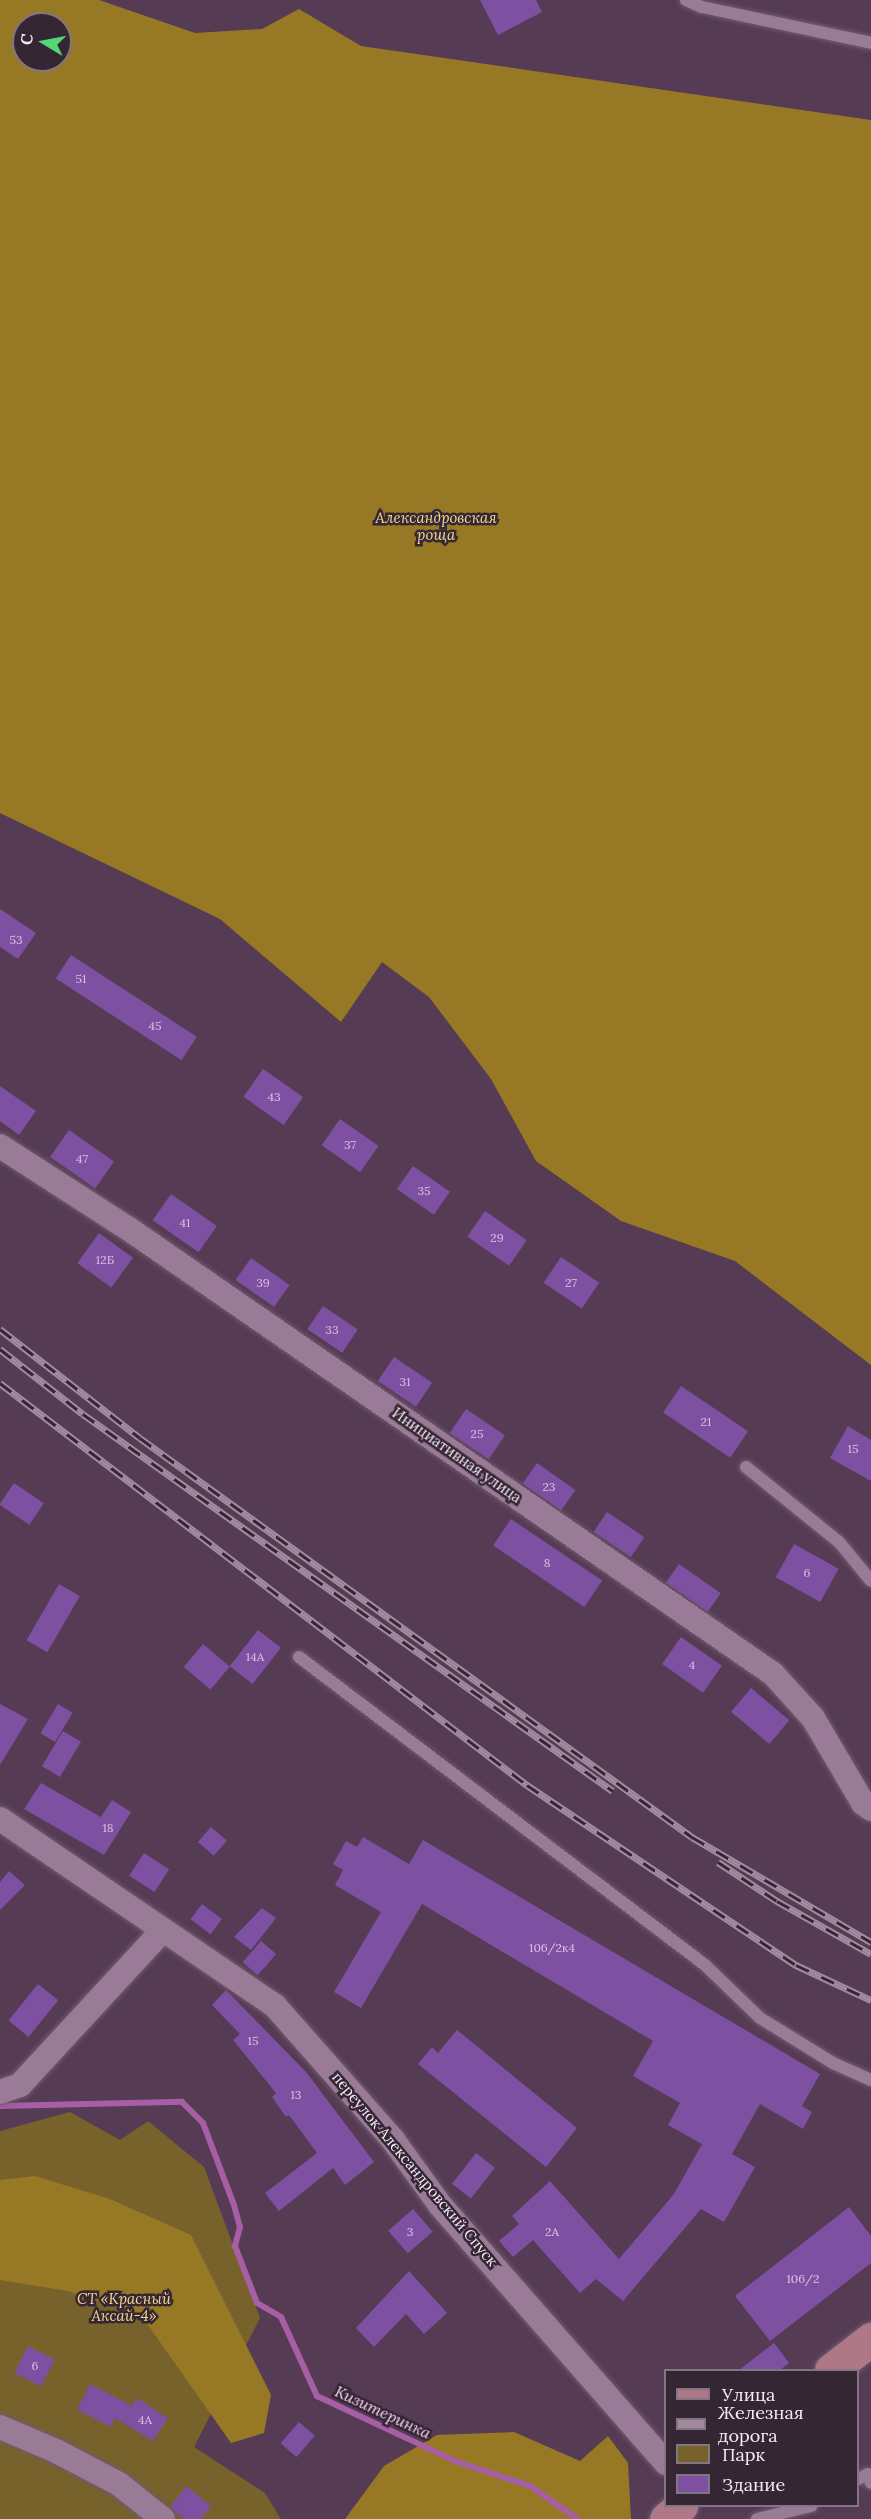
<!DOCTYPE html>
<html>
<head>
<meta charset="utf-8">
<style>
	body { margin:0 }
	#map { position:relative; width:871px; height:2519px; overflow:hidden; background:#563b54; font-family:Lora,serif }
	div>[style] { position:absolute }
	.green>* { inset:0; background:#77622b }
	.forest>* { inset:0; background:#977925 }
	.stream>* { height:6px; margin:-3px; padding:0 3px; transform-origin:3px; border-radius:3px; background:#a75ea4 }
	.building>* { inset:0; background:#7e50a2; transform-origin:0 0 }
	.roads { filter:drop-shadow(0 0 2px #705a6f) drop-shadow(0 0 2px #705a6f) }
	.lane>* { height:12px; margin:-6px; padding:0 6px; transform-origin:6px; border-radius:6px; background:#997b97 }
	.street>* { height:24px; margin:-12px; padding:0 12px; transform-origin:12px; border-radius:12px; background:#997b97 }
	.secondary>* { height:33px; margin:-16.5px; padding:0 16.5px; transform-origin:16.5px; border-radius:16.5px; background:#af7887 }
	.rail>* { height:7px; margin-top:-3.5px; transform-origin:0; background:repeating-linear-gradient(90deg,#342733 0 14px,#a28ba0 0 28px); box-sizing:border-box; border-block:2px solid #a28ba0 }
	span { translate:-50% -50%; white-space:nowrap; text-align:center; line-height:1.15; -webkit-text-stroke:5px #342733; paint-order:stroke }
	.number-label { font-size:12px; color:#dbc3e3 }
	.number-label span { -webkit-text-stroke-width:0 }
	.park-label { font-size:15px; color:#f7d990; font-style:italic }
	.street-label { font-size:15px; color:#fae9f9 }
	.water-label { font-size:16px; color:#fbd4f8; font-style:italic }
	.legend { position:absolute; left:664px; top:2369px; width:195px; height:138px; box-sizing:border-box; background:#342733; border:2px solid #837582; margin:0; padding:8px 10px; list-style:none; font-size:18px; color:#fae9f9 }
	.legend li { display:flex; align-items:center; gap:12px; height:30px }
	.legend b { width:30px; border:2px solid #837582 }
	.north { position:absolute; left:12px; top:12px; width:60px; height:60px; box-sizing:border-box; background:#342733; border:2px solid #837582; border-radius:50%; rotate:280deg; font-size:16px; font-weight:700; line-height:24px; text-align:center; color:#fae9f9 }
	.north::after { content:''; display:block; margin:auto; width:21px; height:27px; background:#53d673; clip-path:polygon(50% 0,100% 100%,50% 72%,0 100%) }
</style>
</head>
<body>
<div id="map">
	<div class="green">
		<i style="clip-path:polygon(70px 2112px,120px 2140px,148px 2121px,204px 2167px,260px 2318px,194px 2447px,265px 2493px,281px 2519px,0 2519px,0 2131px)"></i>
	</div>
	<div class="forest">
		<i style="clip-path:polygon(evenodd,0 0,99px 0,195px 33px,262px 29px,299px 9px,361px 46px,871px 120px,871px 1365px,735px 1261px,621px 1221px,536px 1161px,491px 1079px,429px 997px,382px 962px,341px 1022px,220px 919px,0 813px,0 0,24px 24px,60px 24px,60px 60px,24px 60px,24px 24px)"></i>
		<i style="clip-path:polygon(35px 2176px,110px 2199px,191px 2235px,271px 2395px,264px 2433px,231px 2443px,141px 2315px,68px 2291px,0 2280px,0 2180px)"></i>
		<i style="clip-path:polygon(514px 2432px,580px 2461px,608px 2436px,628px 2463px,631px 2519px,345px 2519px,384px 2466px,437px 2435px)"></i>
	</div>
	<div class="stream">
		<i style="left:0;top:2106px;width:182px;rotate:-1.3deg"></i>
		<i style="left:182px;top:2102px;width:30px;rotate:45deg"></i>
		<i style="left:203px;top:2123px;width:88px;rotate:69.3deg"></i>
		<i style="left:234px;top:2205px;width:23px;rotate:75deg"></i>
		<i style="left:240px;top:2227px;width:20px;rotate:105deg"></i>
		<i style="left:235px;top:2246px;width:61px;rotate:68.9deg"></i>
		<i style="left:257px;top:2303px;width:28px;rotate:30deg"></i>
		<i style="left:281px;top:2317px;width:87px;rotate:65.5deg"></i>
		<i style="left:317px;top:2396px;width:153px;rotate:25.2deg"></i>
		<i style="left:455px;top:2461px;width:79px;rotate:18.4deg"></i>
		<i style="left:530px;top:2486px;width:58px;rotate:34.5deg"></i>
	</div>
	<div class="building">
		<i style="clip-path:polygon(480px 0,536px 0,542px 12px,498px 35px)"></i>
		<i style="clip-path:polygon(0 909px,36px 933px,18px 959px,0 947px)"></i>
		<i style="left:71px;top:955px;width:150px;height:28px;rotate:33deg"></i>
		<i style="left:263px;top:1069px;width:49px;height:34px;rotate:35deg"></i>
		<i style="clip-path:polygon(0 1086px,36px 1111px,19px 1135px,0 1121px)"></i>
		<i style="left:340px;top:1119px;width:47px;height:32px;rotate:35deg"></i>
		<i style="left:69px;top:1130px;width:55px;height:33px;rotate:35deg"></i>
		<i style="left:413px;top:1166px;width:45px;height:28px;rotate:35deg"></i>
		<i style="left:171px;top:1194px;width:56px;height:32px;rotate:35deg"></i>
		<i style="left:485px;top:1211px;width:51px;height:31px;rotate:35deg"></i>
		<i style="left:99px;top:1233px;width:42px;height:37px;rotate:36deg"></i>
		<i style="left:561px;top:1257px;width:46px;height:31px;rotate:34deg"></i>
		<i style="left:251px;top:1258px;width:47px;height:27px;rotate:35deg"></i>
		<i style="left:323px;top:1306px;width:42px;height:28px;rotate:34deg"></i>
		<i style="left:394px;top:1357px;width:46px;height:29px;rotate:34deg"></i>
		<i style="left:681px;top:1386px;width:81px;height:32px;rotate:34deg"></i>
		<i style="left:466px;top:1409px;width:47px;height:29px;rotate:34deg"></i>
		<i style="clip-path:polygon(848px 1426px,871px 1440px,871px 1481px,830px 1458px)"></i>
		<i style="left:537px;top:1463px;width:47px;height:25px;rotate:35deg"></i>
		<i style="left:14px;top:1483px;width:36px;height:26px;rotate:34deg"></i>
		<i style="left:607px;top:1512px;width:45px;height:24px;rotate:34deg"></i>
		<i style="left:511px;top:1519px;width:110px;height:32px;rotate:34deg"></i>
		<i style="left:794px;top:1544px;width:51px;height:38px;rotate:29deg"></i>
		<i style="left:679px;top:1564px;width:51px;height:23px;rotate:35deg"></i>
		<i style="left:59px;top:1584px;width:24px;height:65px;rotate:30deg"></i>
		<i style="left:258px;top:1630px;width:29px;height:46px;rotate:38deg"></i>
		<i style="left:681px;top:1637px;width:50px;height:33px;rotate:35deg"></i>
		<i style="left:203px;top:1644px;width:35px;height:30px;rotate:40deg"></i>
		<i style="left:751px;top:1688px;width:50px;height:31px;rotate:40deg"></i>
		<i style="clip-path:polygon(0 1704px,28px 1719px,0 1765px)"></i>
		<i style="left:58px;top:1704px;width:17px;height:34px;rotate:31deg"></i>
		<i style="left:63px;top:1731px;width:21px;height:41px;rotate:31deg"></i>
		<i style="clip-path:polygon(41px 1783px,101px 1817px,112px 1800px,131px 1812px,104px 1855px,24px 1809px)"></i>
		<i style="left:211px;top:1827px;width:21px;height:20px;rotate:41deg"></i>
		<i style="clip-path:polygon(363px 1837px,409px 1864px,423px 1840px,820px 2074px,802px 2106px,812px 2112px,803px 2129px,760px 2104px,732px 2154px,755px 2167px,724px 2222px,701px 2209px,623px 2301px,596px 2279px,580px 2293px,533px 2240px,513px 2257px,499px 2241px,519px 2224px,512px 2216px,550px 2181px,619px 2259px,674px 2194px,702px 2144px,668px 2125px,680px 2103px,633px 2076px,653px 2041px,422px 1904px,361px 2008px,334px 1992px,381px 1912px,335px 1885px,343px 1870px,333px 1864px,346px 1841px,357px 1847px)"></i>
		<i style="left:144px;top:1853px;width:30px;height:27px;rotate:33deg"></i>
		<i style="clip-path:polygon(9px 1871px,25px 1885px,0 1910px,0 1882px)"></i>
		<i style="left:202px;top:1904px;width:25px;height:19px;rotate:37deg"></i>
		<i style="clip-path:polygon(262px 1908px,276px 1918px,251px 1950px,234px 1937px)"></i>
		<i style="left:261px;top:1941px;width:20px;height:28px;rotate:41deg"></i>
		<i style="left:38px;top:1984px;width:26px;height:47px;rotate:39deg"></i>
		<i style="clip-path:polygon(226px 1990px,306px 2072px,374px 2162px,345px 2185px,333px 2168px,279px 2211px,265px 2193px,317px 2153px,289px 2115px,286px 2117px,272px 2097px,276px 2093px,233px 2040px,240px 2034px,212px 2005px)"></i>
		<i style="clip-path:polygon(457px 2030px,577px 2128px,546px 2167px,418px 2064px,432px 2047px,438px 2053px)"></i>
		<i style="left:476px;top:2153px;width:24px;height:39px;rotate:38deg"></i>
		<i style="clip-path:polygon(849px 2207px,871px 2236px,871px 2263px,770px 2341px,735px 2296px)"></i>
		<i style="left:413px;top:2209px;width:30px;height:33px;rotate:49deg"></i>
		<i style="clip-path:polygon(409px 2271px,447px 2313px,424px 2334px,406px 2314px,374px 2347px,356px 2328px)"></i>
		<i style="clip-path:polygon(774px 2343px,789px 2363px,780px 2370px,739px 2370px)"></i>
		<i style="left:28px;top:2346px;width:30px;height:30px;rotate:27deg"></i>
		<i style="clip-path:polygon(90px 2384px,132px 2406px,137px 2398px,168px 2418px,153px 2441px,115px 2418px,111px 2427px,77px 2410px)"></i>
		<i style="left:299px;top:2422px;width:21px;height:28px;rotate:41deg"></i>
		<i style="clip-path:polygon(186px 2486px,211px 2506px,201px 2519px,184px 2519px,170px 2507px)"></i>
	</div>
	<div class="roads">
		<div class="lane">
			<i style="left:686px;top:0;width:17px;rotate:24deg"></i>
			<i style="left:702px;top:7px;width:173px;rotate:12deg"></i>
			<i style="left:746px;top:1467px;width:119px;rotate:38.9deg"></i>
			<i style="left:839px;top:1542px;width:50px;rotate:50.6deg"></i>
			<i style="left:299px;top:1657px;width:510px;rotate:37.18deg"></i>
			<i style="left:705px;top:1965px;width:76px;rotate:43.9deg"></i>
			<i style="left:760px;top:2018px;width:86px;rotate:31.7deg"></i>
			<i style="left:833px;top:2063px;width:42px;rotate:24.1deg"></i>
			<i style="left:858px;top:2479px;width:11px;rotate:-27deg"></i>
			<i style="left:868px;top:2474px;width:9px;rotate:72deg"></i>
			<i style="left:757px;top:2519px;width:56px;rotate:-13.5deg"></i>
		</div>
		<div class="street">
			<i style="left:0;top:1146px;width:153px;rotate:32.8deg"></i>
			<i style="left:129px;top:1229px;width:783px;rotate:34.64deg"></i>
			<i style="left:773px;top:1674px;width:59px;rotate:47.7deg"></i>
			<i style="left:813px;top:1718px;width:99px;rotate:59.5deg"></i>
			<i style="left:863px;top:1803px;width:10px;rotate:37deg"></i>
			<i style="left:0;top:1819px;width:333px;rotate:34.2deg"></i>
			<i style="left:275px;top:2006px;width:179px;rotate:48.6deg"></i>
			<i style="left:393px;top:2140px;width:80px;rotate:54.1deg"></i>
			<i style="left:440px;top:2205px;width:343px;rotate:48.8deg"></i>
			<i style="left:0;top:2092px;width:21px;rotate:-19deg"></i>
			<i style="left:20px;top:2085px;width:211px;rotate:-47.3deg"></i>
			<i style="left:0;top:2427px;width:61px;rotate:23.2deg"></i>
			<i style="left:56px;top:2451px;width:71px;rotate:27.6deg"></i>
			<i style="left:119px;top:2484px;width:56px;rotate:38.5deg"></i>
		</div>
		<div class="secondary">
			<i style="left:831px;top:2370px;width:51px;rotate:-37.8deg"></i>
			<i style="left:666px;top:2519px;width:20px;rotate:-41deg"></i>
		</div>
	</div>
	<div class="rail">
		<i style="left:0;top:1329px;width:177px;rotate:37.9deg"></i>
		<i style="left:140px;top:1438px;width:681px;rotate:35.86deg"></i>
		<i style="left:692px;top:1837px;width:208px;rotate:30.4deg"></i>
		<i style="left:0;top:1349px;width:105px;rotate:38.1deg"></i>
		<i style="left:83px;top:1414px;width:650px;rotate:35.43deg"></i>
		<i style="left:0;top:1383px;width:663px;rotate:37.34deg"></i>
		<i style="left:527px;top:1785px;width:324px;rotate:33.8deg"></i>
		<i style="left:796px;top:1965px;width:83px;rotate:25deg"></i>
		<i style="left:718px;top:1862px;width:71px;rotate:33.5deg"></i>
		<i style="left:777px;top:1901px;width:108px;rotate:29.4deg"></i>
	</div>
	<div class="number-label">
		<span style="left:16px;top:940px">53</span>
		<span style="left:81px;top:979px">51</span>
		<span style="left:155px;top:1026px">45</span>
		<span style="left:274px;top:1097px">43</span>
		<span style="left:350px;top:1145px">37</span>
		<span style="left:82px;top:1159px">47</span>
		<span style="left:424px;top:1191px">35</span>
		<span style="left:185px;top:1223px">41</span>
		<span style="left:497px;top:1238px">29</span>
		<span style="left:105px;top:1260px">12Б</span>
		<span style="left:263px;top:1283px">39</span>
		<span style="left:571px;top:1283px">27</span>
		<span style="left:332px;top:1330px">33</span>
		<span style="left:405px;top:1382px">31</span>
		<span style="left:706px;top:1422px">21</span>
		<span style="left:477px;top:1434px">25</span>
		<span style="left:853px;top:1449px">15</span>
		<span style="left:549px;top:1487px">23</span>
		<span style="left:547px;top:1563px">8</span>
		<span style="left:807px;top:1573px">6</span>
		<span style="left:255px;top:1657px">14А</span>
		<span style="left:692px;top:1665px">4</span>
		<span style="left:108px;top:1828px">18</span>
		<span style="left:552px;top:1948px">106/2к4</span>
		<span style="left:253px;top:2041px">15</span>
		<span style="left:296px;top:2095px">13</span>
		<span style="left:410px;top:2232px">3</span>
		<span style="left:552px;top:2232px">2А</span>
		<span style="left:803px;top:2279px">106/2</span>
		<span style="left:35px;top:2366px">6</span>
		<span style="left:145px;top:2420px">4А</span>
	</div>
	<div class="park-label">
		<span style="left:436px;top:526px">Александровская<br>роща</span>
		<span style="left:124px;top:2307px">СТ «Красный<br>Аксай-4»</span>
	</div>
	<div class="street-label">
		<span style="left:457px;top:1455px;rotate:35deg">Инициативная улица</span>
		<span style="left:415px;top:2169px;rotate:50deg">переулок Александровский Спуск</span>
	</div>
	<div class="water-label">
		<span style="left:383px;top:2412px;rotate:25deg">Кизитеринка</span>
	</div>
	<ul class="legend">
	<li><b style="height:8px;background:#af7887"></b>Улица</li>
	<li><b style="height:8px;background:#a28ba0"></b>Железная дорога</li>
	<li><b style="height:16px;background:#77622b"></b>Парк</li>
	<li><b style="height:16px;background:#7e50a2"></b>Здание</li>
	</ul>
	<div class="north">С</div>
</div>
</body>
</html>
